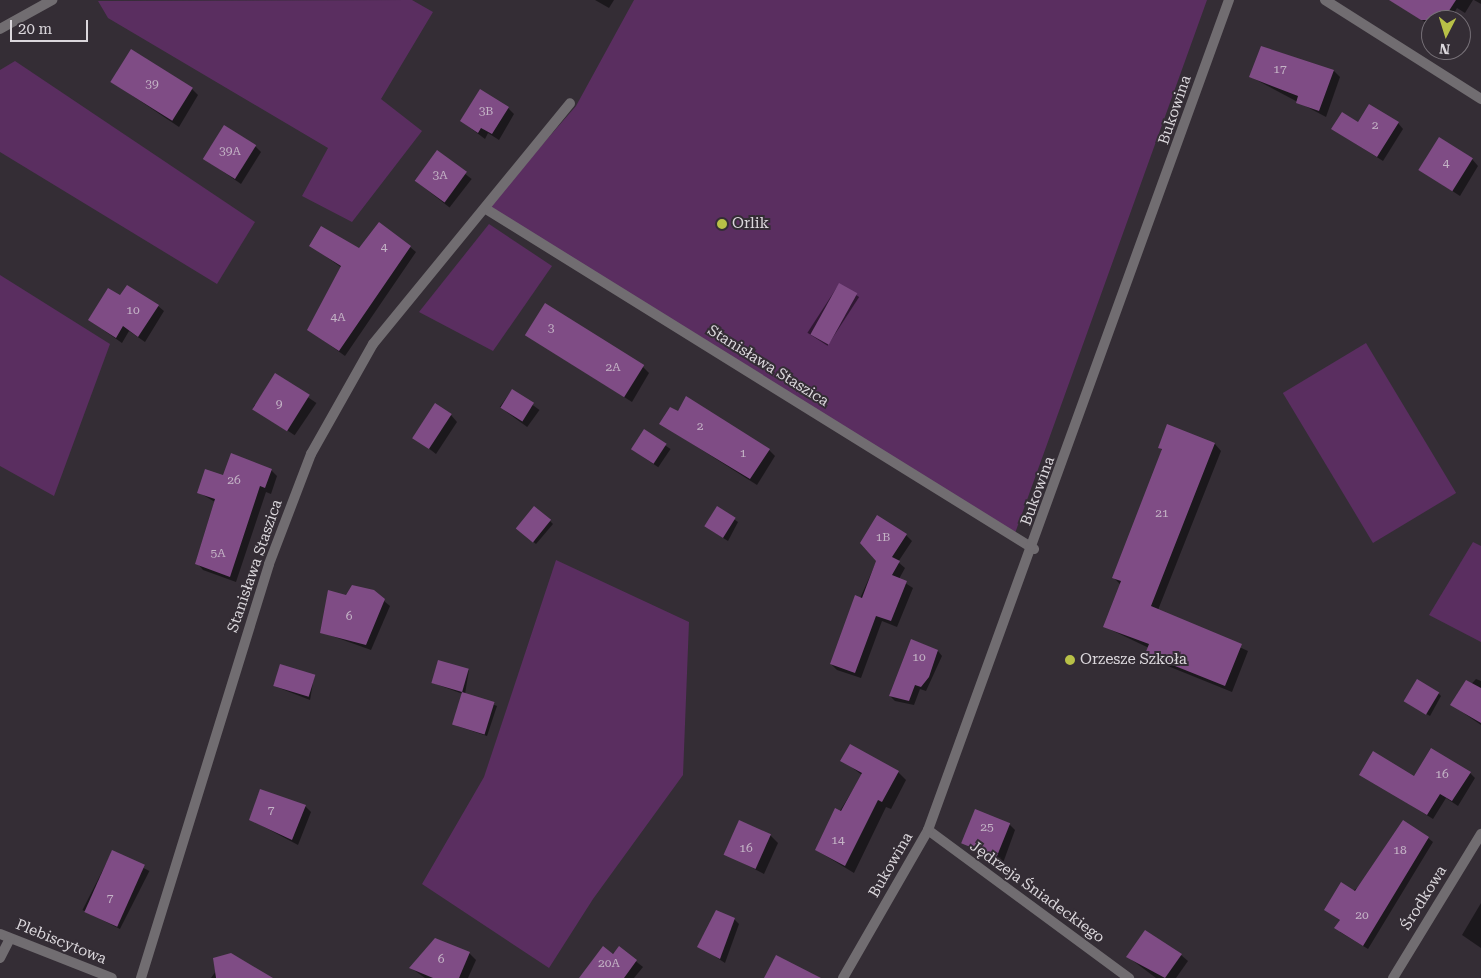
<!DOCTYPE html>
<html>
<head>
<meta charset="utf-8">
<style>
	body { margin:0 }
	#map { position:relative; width:1481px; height:978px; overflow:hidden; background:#342d35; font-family:"Roboto Serif",serif }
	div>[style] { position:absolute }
	.green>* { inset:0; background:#5a2e60; transform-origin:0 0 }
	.shadow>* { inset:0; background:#0007; transform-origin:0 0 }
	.building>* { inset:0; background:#7f4c85; transform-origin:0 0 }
	.minor>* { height:10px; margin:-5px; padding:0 5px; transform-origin:5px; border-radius:5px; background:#716d71 }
	.tertiary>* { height:10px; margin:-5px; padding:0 5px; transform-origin:5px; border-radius:5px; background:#716d71 }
	.dots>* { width:14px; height:14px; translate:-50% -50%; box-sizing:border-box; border:2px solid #342d35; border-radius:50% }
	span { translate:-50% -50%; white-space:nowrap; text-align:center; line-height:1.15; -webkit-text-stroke:4px #342d35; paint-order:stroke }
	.number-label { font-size:12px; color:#c4b4c6 }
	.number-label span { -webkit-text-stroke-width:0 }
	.street-label { font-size:15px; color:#dbd7dc }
	.poi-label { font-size:15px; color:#dbd7dc }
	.left { translate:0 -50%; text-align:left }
	.north { position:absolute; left:1421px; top:10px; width:50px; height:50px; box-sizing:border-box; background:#342d35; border:1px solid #777178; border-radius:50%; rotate:185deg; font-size:14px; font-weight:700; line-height:20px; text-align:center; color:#dbd7dc }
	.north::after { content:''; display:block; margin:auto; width:18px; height:22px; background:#b8c147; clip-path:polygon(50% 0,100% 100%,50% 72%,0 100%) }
	.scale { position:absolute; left:10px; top:20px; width:78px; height:22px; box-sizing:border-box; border:2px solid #dbd7dc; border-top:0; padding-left:6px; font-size:15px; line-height:18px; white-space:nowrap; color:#dbd7dc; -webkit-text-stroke:4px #342d35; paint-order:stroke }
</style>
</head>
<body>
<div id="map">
	<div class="green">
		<i style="clip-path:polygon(412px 0,433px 12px,381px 99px,422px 131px,352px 222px,302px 196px,328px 148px,108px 18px,98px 1px)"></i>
		<i style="clip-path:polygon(634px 0,1207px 0,1014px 536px,486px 209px,576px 106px)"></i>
		<i style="clip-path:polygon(15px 61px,255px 222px,217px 284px,0 152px,0 70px)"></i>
		<i style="clip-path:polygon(489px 224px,552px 266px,493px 351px,419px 312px)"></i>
		<i style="clip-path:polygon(0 275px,110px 344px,54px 496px,0 466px)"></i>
		<i style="left:1366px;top:343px;width:175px;height:97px;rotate:59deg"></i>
		<i style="clip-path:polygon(1473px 542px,1481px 546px,1481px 642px,1429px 615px)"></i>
		<i style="clip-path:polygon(556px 560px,689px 622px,683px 775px,593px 899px,549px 968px,422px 884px,484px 777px)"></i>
	</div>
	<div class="shadow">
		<i style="clip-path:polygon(595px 0,614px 0,609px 8px)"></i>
		<i style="clip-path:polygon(1413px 0,1473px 0,1465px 13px,1457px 8px,1450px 20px,1431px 20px,1431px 26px,1407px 10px)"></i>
		<i style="clip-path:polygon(1474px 0,1481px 0,1481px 4px)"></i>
		<i style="clip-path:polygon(1334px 71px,1340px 77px,1326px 117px,1251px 77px)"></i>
		<i style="clip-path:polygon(112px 82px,192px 89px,198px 95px,179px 127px)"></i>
		<i style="clip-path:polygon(508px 108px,514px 114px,499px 140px,488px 133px,485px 139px,461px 121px)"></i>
		<i style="clip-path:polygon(1358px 123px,1398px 123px,1403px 129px,1383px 161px,1332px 129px)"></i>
		<i style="clip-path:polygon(255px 146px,261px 152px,241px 184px,205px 159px)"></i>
		<i style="left:437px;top:152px;width:44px;height:36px;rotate:38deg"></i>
		<i style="clip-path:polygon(1472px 159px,1478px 166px,1460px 196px,1420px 170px)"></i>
		<i style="clip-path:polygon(310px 245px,359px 250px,410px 247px,416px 252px,345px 356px,309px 330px,342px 268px)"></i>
		<i style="left:839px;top:284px;width:24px;height:58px;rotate:33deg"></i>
		<i style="clip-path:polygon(121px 297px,158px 306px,164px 311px,145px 342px,129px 331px,122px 343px,89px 320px)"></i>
		<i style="clip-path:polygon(526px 335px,643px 367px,649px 373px,632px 402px)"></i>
		<i style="left:275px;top:375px;width:50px;height:39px;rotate:34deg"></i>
		<i style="left:512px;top:390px;width:34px;height:21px;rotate:36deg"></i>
		<i style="clip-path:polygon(451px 415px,457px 422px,436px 454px,414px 437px)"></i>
		<i style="clip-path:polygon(661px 424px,769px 450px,775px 456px,757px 485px)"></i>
		<i style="left:644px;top:431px;width:32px;height:22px;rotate:34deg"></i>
		<i style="clip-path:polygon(1215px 444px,1221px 451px,1158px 610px,1248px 651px,1232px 692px,1153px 660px,1146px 653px,1149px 648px,1105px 627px,1121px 585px,1114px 578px,1163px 451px,1159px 447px)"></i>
		<i style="clip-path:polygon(271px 470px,277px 476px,271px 494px,266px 492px,236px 582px,203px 570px,197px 563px,215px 502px,198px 492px,224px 477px)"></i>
		<i style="clip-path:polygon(718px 508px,738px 522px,728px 541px,709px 529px)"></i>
		<i style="clip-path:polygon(550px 521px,553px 524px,536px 544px,520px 531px)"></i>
		<i style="clip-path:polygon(906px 535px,912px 541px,898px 562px,905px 568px,899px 579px,913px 588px,897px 627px,882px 621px,861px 678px,837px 670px,831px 664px,877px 560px)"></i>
		<i style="clip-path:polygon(373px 592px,390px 606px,371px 650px,321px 632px,346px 597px)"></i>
		<i style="clip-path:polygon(938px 651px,942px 656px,926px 691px,920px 689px,914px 705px,895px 701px,890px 696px)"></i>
		<i style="clip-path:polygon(469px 670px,465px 694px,497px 706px,487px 736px,457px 726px,463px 694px,433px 683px)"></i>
		<i style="clip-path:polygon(314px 677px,310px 700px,274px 686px)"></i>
		<i style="clip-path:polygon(1476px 679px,1481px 681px,1481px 725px,1452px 705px)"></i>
		<i style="clip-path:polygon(1438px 693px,1441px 696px,1430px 716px,1409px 704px)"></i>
		<i style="clip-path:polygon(842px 760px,898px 772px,906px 780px,891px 809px,886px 807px,854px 873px,816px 850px,862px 775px)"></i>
		<i style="clip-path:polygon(1470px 773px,1475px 778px,1458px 806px,1446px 798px,1433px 819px,1361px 774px,1414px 777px)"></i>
		<i style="clip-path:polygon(305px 806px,311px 812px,298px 845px,251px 820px)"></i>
		<i style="clip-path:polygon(1009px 824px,1015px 830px,1003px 863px,963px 843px)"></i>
		<i style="clip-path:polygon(770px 835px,778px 843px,764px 874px,726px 854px)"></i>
		<i style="clip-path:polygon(1428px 838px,1433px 842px,1368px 949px,1340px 932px,1341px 921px,1326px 910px)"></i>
		<i style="left:112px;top:852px;width:42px;height:65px;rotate:27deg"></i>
		<i style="clip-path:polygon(1481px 903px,1481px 948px,1462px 935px)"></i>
		<i style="clip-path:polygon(734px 919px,739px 924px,725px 963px,699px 946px)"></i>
		<i style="clip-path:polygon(619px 948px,643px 967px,634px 978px,585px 978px)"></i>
		<i style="clip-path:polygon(469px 953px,476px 960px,468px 978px,425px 978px,411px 968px)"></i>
		<i style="clip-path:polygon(1181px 955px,1188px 961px,1176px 978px,1156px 978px,1128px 957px)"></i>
		<i style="clip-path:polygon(216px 971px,264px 978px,211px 978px)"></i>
	</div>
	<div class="building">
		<i style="clip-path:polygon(1389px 0,1456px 0,1443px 20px,1421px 20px)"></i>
		<i style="clip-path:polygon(1261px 46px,1334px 70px,1319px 111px,1296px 103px,1298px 96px,1249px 77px)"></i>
		<i style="left:131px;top:49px;width:73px;height:39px;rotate:32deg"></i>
		<i style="clip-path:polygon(480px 89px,509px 107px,492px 134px,481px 128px,478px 133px,460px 121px)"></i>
		<i style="clip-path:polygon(1369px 104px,1399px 122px,1377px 157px,1331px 129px,1342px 112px,1358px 122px)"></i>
		<i style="left:224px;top:125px;width:38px;height:40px;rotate:32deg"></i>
		<i style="left:1439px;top:137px;width:40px;height:39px;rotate:32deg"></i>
		<i style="left:437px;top:150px;width:37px;height:38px;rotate:36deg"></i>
		<i style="clip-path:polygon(379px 222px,411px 246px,339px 351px,307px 330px,341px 266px,309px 246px,321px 226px,359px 248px)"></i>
		<i style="left:839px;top:283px;width:21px;height:59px;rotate:29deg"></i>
		<i style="clip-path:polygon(127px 285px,159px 305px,138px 337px,123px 326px,116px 338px,88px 320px,108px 288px,120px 295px)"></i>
		<i style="left:545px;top:303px;width:117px;height:38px;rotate:32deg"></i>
		<i style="left:275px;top:373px;width:41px;height:43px;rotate:32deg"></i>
		<i style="left:512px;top:389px;width:26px;height:22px;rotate:32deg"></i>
		<i style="clip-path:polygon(686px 396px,770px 449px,750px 479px,659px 424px,670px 407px,678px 411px)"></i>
		<i style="left:435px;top:403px;width:20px;height:42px;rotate:33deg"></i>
		<i style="clip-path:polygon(1167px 424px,1215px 443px,1151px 606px,1242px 644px,1225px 686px,1145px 654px,1149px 644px,1103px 627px,1121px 581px,1112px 578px,1162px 449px,1158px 448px)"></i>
		<i style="left:644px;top:429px;width:27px;height:24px;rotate:33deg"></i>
		<i style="clip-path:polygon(231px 453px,272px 469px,265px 488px,260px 486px,230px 577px,195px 564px,215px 499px,197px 493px,205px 469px,223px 475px)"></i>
		<i style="left:534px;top:506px;width:22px;height:29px;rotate:39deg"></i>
		<i style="left:717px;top:506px;width:22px;height:24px;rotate:32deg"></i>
		<i style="clip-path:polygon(877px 515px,907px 534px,892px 557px,900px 561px,892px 575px,907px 581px,891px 621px,876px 616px,855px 673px,830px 664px,855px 595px,862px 598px,876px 561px,860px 543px)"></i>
		<i style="clip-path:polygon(352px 585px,374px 590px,385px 599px,366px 645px,320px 633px,328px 590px,346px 595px)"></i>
		<i style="clip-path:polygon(911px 639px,938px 650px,929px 677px,921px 687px,915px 685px,909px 701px,889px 696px)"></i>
		<i style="left:438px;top:660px;width:32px;height:24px;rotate:16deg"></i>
		<i style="left:280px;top:664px;width:37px;height:23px;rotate:17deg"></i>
		<i style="left:1417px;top:679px;width:26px;height:26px;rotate:31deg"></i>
		<i style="clip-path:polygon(1466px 680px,1481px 688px,1481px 723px,1450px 705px)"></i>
		<i style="left:462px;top:692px;width:34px;height:34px;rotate:17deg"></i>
		<i style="clip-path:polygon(850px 744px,899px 771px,882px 802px,878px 800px,845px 866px,815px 850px,835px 808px,841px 811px,862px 773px,840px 761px)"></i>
		<i style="clip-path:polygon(1431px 748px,1471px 772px,1452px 801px,1440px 794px,1427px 815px,1359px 775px,1373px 751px,1414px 776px)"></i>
		<i style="clip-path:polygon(260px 789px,306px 805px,292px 840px,249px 820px)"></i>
		<i style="left:975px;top:809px;width:38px;height:37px;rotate:22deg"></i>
		<i style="left:739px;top:820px;width:35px;height:38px;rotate:24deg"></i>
		<i style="clip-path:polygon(1403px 820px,1429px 837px,1363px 946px,1334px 928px,1340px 920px,1324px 910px,1341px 882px,1355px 891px)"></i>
		<i style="left:112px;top:850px;width:36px;height:68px;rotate:24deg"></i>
		<i style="clip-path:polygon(716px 910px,735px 918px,720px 959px,697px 947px)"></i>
		<i style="clip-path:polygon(1145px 930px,1182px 954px,1165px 978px,1126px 957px)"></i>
		<i style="clip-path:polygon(435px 938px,470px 952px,459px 978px,433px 978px,409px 968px)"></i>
		<i style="clip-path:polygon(603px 946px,613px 954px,619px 946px,637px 960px,624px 978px,579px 978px)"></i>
		<i style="clip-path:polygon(231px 953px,273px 978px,216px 978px,213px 958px)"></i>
		<i style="clip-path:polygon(776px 955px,821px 978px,764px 978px)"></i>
	</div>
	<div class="minor">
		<i style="left:1325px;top:0;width:185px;rotate:32.4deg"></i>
		<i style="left:486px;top:209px;width:645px;rotate:31.82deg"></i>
		<i style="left:928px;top:830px;width:250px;rotate:36.4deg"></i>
		<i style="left:0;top:934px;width:120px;rotate:21.4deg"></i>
		<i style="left:0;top:958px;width:22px;rotate:-63deg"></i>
		<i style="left:141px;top:978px;width:433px;rotate:-72.8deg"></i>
		<i style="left:269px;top:564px;width:118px;rotate:-69.1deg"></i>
		<i style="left:311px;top:454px;width:126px;rotate:-60.6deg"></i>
		<i style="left:373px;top:344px;width:311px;rotate:-50.7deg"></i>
		<i style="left:1393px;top:978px;width:169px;rotate:-58.6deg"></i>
	</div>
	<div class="tertiary">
		<i style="left:0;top:29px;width:60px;rotate:-29.1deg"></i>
		<i style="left:843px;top:978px;width:171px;rotate:-60.1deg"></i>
		<i style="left:928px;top:830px;width:883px;rotate:-70.07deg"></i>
	</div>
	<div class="dots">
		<i style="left:722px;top:224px;background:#b8c147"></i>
		<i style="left:1070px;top:660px;background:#b8c147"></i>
	</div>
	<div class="number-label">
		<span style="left:1280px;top:70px">17</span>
		<span style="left:152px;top:85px">39</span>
		<span style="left:486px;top:112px">3B</span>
		<span style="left:1375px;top:126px">2</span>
		<span style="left:230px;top:152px">39A</span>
		<span style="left:1446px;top:164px">4</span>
		<span style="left:440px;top:176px">3A</span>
		<span style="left:384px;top:248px">4</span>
		<span style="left:133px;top:311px">10</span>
		<span style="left:338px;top:318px">4A</span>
		<span style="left:551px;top:329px">3</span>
		<span style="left:613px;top:368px">2A</span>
		<span style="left:279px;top:405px">9</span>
		<span style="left:700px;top:427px">2</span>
		<span style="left:743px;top:454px">1</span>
		<span style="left:234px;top:481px">26</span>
		<span style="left:1162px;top:514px">21</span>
		<span style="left:883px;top:538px">1B</span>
		<span style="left:218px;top:554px">5A</span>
		<span style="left:349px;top:617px">6</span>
		<span style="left:919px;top:658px">10</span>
		<span style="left:1442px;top:775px">16</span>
		<span style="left:271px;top:811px">7</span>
		<span style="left:987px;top:828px">25</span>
		<span style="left:838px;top:841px">14</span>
		<span style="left:746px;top:849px">16</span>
		<span style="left:1400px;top:851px">18</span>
		<span style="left:110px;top:899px">7</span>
		<span style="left:1362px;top:916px">20</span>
		<span style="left:441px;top:960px">6</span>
		<span style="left:609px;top:964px">20A</span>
	</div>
	<div class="street-label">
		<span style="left:1175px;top:110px;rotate:-71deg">Bukowina</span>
		<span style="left:768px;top:366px;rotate:32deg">Stanisława Staszica</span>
		<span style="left:1038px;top:491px;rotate:-70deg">Bukowina</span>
		<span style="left:255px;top:566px;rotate:-71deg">Stanisława Staszica</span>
		<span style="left:891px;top:865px;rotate:-60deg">Bukowina</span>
		<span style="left:1037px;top:892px;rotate:36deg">Jędrzeja Śniadeckiego</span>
		<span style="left:1424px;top:898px;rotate:-58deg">Środkowa</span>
		<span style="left:61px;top:942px;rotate:22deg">Plebiscytowa</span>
	</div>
	<div class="poi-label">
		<span class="left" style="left:732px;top:224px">Orlik</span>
		<span class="left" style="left:1080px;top:660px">Orzesze Szkoła</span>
	</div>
	<div class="north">N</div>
	<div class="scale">20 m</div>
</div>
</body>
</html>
